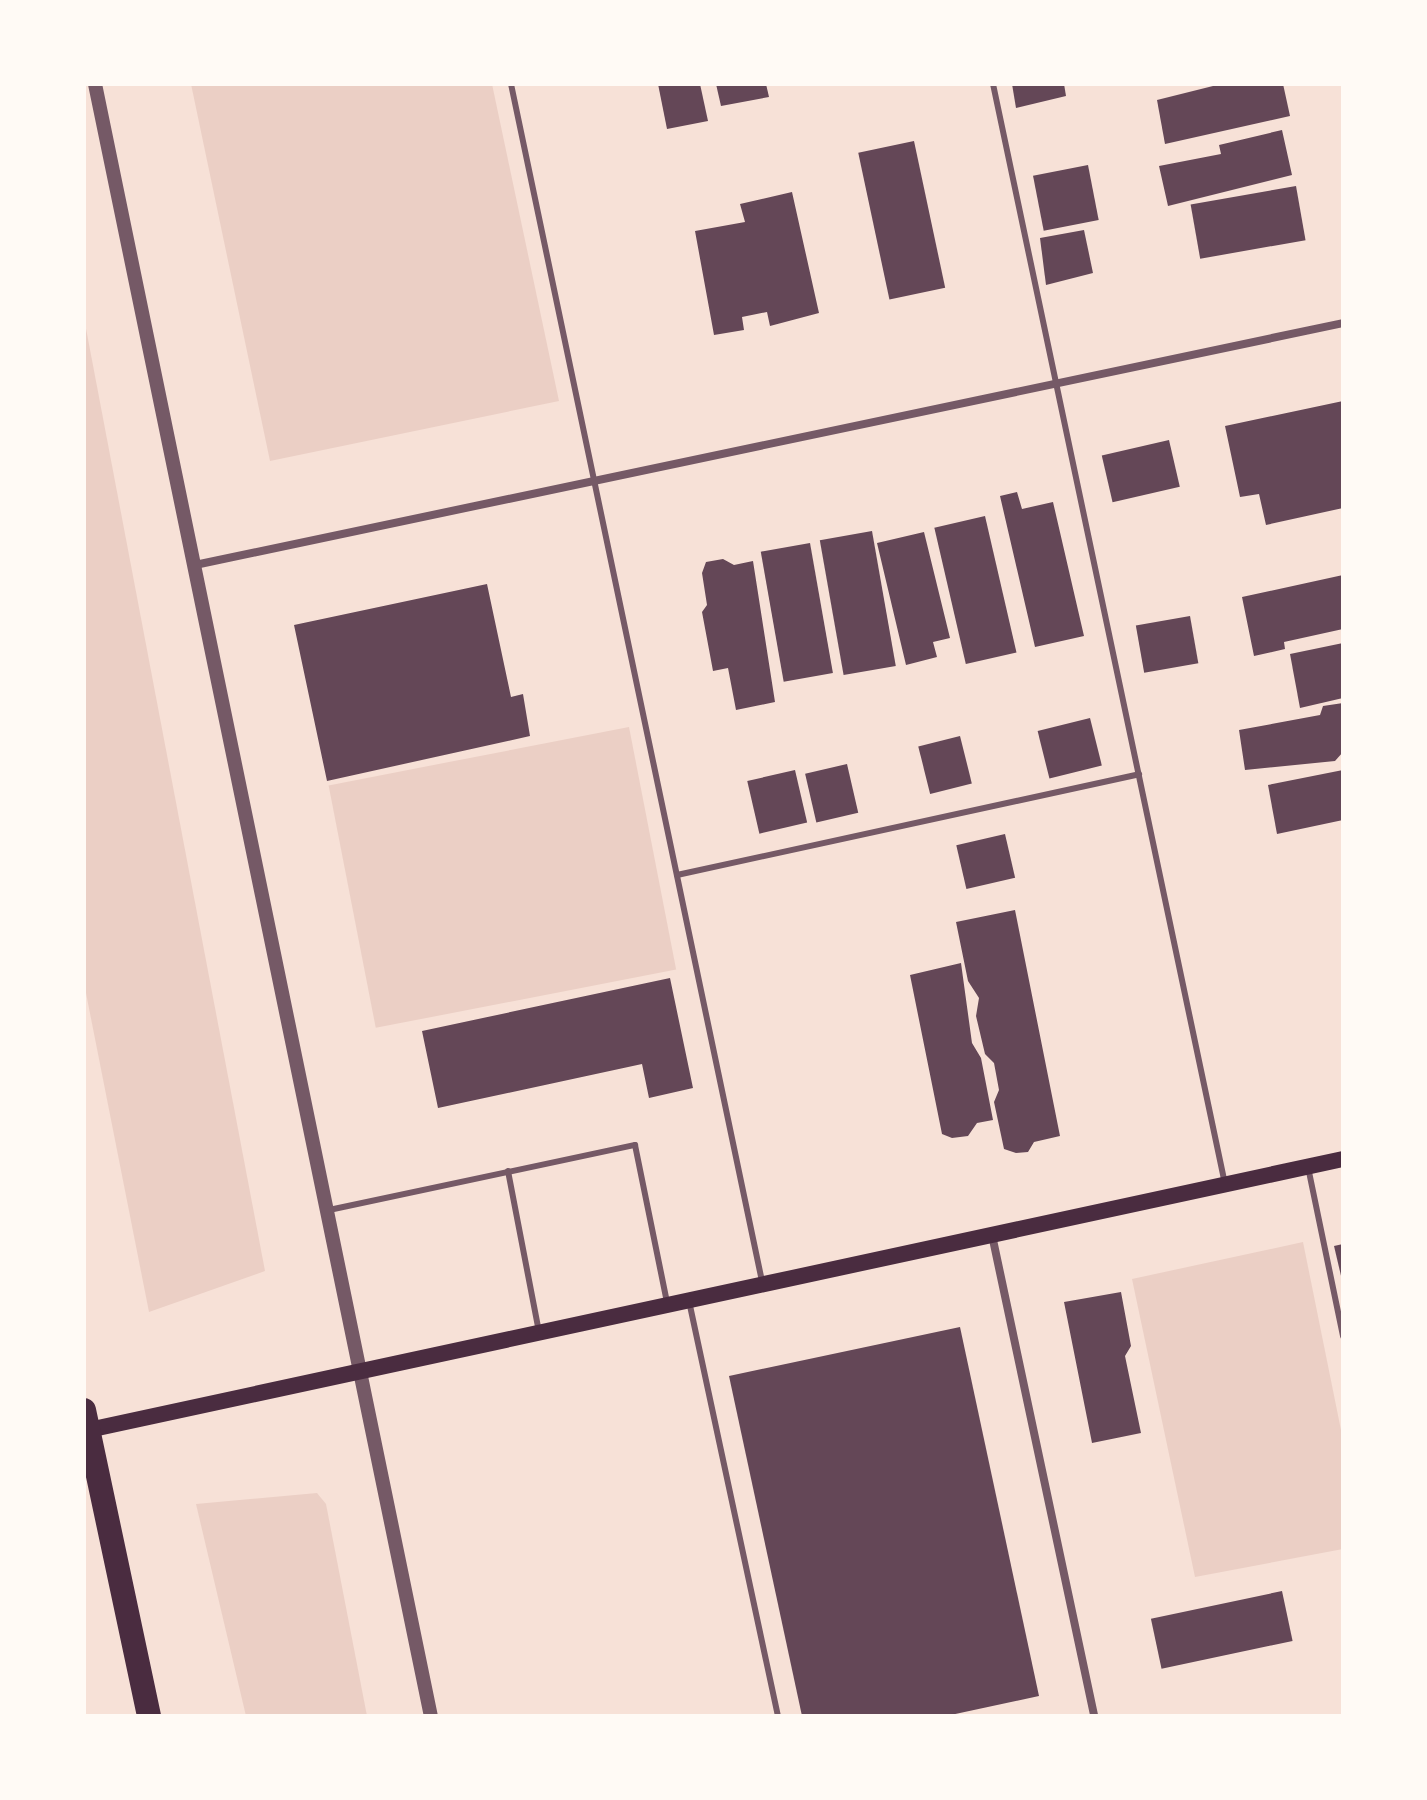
<!DOCTYPE html>
<html>
<head>
<meta charset="utf-8">
<style>
	body { margin:0 }
	#map { position:relative; width:1427px; height:1800px; overflow:hidden; background:#f7e1d7; font-family:Helvetica,sans-serif }
	div>[style] { position:absolute }
	.green>* { inset:0; background:#ebcfc5; transform-origin:0 0 }
	.building>* { inset:0; background:#644757; transform-origin:0 0 }
	.service>* { height:6px; margin:-3px; padding:0 3px; transform-origin:3px; border-radius:3px; background:#755966 }
	.minor>* { height:8px; margin:-4px; padding:0 4px; transform-origin:4px; border-radius:4px; background:#755966 }
	.tertiary>* { height:14px; margin:-7px; padding:0 7px; transform-origin:7px; border-radius:7px; background:#755966 }
	.secondary>* { height:16px; margin:-8px; padding:0 8px; transform-origin:8px; border-radius:8px; background:#4a2c40 }
	.motorway>* { height:24px; margin:-12px; padding:0 12px; transform-origin:12px; border-radius:12px; background:#4a2c40 }
	span { translate:-50% -50%; white-space:nowrap; text-align:center; line-height:1.15; -webkit-text-stroke:6px #fffaf5; paint-order:stroke }
	.frame { position:absolute; inset:0; border:86px solid #fffaf5; pointer-events:none }
</style>
</head>
<body>
<div id="map">
	<div class="green">
		<i style="clip-path:polygon(191px 84px,492px 84px,559px 401px,270px 461px)"></i>
		<i style="clip-path:polygon(84px 318px,265px 1271px,149px 1312px,84px 983px)"></i>
		<i style="left:629px;top:727px;width:247px;height:306px;rotate:79deg"></i>
		<i style="clip-path:polygon(1303px 1242px,1343px 1440px,1343px 1549px,1195px 1577px,1132px 1279px)"></i>
		<i style="clip-path:polygon(317px 1493px,326px 1504px,367px 1716px,246px 1716px,196px 1504px)"></i>
	</div>
	<div class="building">
		<i style="clip-path:polygon(658px 84px,700px 84px,708px 121px,667px 129px)"></i>
		<i style="clip-path:polygon(716px 84px,766px 84px,769px 97px,721px 106px)"></i>
		<i style="clip-path:polygon(1012px 84px,1064px 84px,1066px 96px,1016px 108px)"></i>
		<i style="clip-path:polygon(1221px 84px,1283px 84px,1290px 116px,1165px 144px,1157px 100px)"></i>
		<i style="clip-path:polygon(1282px 130px,1292px 175px,1168px 206px,1159px 166px,1221px 154px,1219px 145px)"></i>
		<i style="left:914px;top:141px;width:150px;height:57px;rotate:78deg"></i>
		<i style="left:1088px;top:165px;width:56px;height:56px;rotate:79deg"></i>
		<i style="left:1296px;top:186px;width:55px;height:107px;rotate:80deg"></i>
		<i style="clip-path:polygon(792px 192px,819px 313px,770px 326px,767px 312px,742px 317px,744px 330px,714px 335px,695px 231px,745px 222px,740px 204px)"></i>
		<i style="clip-path:polygon(1084px 230px,1093px 273px,1046px 285px,1040px 238px)"></i>
		<i style="clip-path:polygon(1343px 401px,1343px 508px,1266px 525px,1259px 494px,1240px 497px,1225px 426px)"></i>
		<i style="left:1169px;top:440px;width:48px;height:69px;rotate:77deg"></i>
		<i style="clip-path:polygon(1017px 492px,1022px 509px,1053px 502px,1084px 636px,1035px 647px,1000px 496px)"></i>
		<i style="left:985px;top:516px;width:140px;height:52px;rotate:77deg"></i>
		<i style="left:872px;top:531px;width:137px;height:53px;rotate:80deg"></i>
		<i style="clip-path:polygon(924px 532px,950px 638px,933px 642px,937px 657px,906px 665px,877px 543px)"></i>
		<i style="left:810px;top:543px;width:132px;height:50px;rotate:80deg"></i>
		<i style="clip-path:polygon(723px 559px,734px 565px,753px 561px,775px 702px,736px 710px,728px 668px,713px 671px,702px 612px,707px 605px,702px 573px,706px 562px)"></i>
		<i style="clip-path:polygon(1343px 575px,1343px 629px,1284px 642px,1285px 649px,1254px 656px,1242px 597px)"></i>
		<i style="clip-path:polygon(487px 584px,511px 697px,523px 694px,530px 736px,327px 781px,294px 625px)"></i>
		<i style="left:1190px;top:616px;width:48px;height:55px;rotate:80deg"></i>
		<i style="clip-path:polygon(1343px 643px,1343px 698px,1300px 708px,1290px 654px)"></i>
		<i style="clip-path:polygon(1343px 703px,1343px 752px,1335px 761px,1245px 770px,1239px 730px,1320px 715px,1323px 706px)"></i>
		<i style="left:1090px;top:718px;width:49px;height:54px;rotate:76deg"></i>
		<i style="left:960px;top:736px;width:49px;height:43px;rotate:76deg"></i>
		<i style="left:847px;top:764px;width:50px;height:43px;rotate:77deg"></i>
		<i style="left:795px;top:770px;width:54px;height:49px;rotate:77deg"></i>
		<i style="clip-path:polygon(1343px 770px,1343px 820px,1277px 834px,1268px 785px)"></i>
		<i style="left:1005px;top:834px;width:45px;height:50px;rotate:77deg"></i>
		<i style="clip-path:polygon(1015px 910px,1060px 1136px,1034px 1142px,1028px 1152px,1016px 1153px,1004px 1149px,994px 1102px,999px 1090px,994px 1063px,985px 1054px,976px 1016px,979px 998px,968px 981px,956px 922px)"></i>
		<i style="clip-path:polygon(961px 963px,972px 1043px,981px 1058px,993px 1120px,977px 1123px,968px 1136px,952px 1138px,942px 1134px,910px 975px)"></i>
		<i style="clip-path:polygon(670px 978px,693px 1088px,649px 1098px,642px 1064px,438px 1108px,422px 1031px)"></i>
		<i style="clip-path:polygon(1343px 1244px,1343px 1280px,1342px 1280px,1334px 1246px)"></i>
		<i style="clip-path:polygon(1121px 1292px,1131px 1346px,1125px 1356px,1141px 1433px,1092px 1443px,1064px 1302px)"></i>
		<i style="clip-path:polygon(960px 1327px,1039px 1696px,946px 1716px,802px 1716px,729px 1376px)"></i>
		<i style="left:1282px;top:1591px;width:51px;height:134px;rotate:78deg"></i>
	</div>
	<div class="service">
		<i style="left:511px;top:84px;width:1223px;rotate:78.16deg"></i>
		<i style="left:993px;top:84px;width:1124px;rotate:78.09deg"></i>
		<i style="left:677px;top:875px;width:473px;rotate:-12.3deg"></i>
		<i style="left:1308px;top:1167px;width:173px;rotate:78.3deg"></i>
		<i style="left:508px;top:1171px;width:164px;rotate:79.1deg"></i>
		<i style="left:329px;top:1210px;width:313px;rotate:-12deg"></i>
		<i style="left:635px;top:1145px;width:160px;rotate:78.5deg"></i>
		<i style="left:689px;top:1301px;width:424px;rotate:77.9deg"></i>
	</div>
	<div class="minor">
		<i style="left:195px;top:565px;width:1173px;rotate:-11.9deg"></i>
		<i style="left:992px;top:1235px;width:492px;rotate:78deg"></i>
	</div>
	<div class="tertiary">
		<i style="left:95px;top:84px;width:1666px;rotate:78.37deg"></i>
	</div>
	<div class="secondary">
		<i style="left:84px;top:1431px;width:1288px;rotate:-12.19deg"></i>
	</div>
	<div class="motorway">
		<i style="left:84px;top:1410px;width:313px;rotate:78deg"></i>
	</div>
	<div class="frame"></div>
</div>
</body>
</html>
